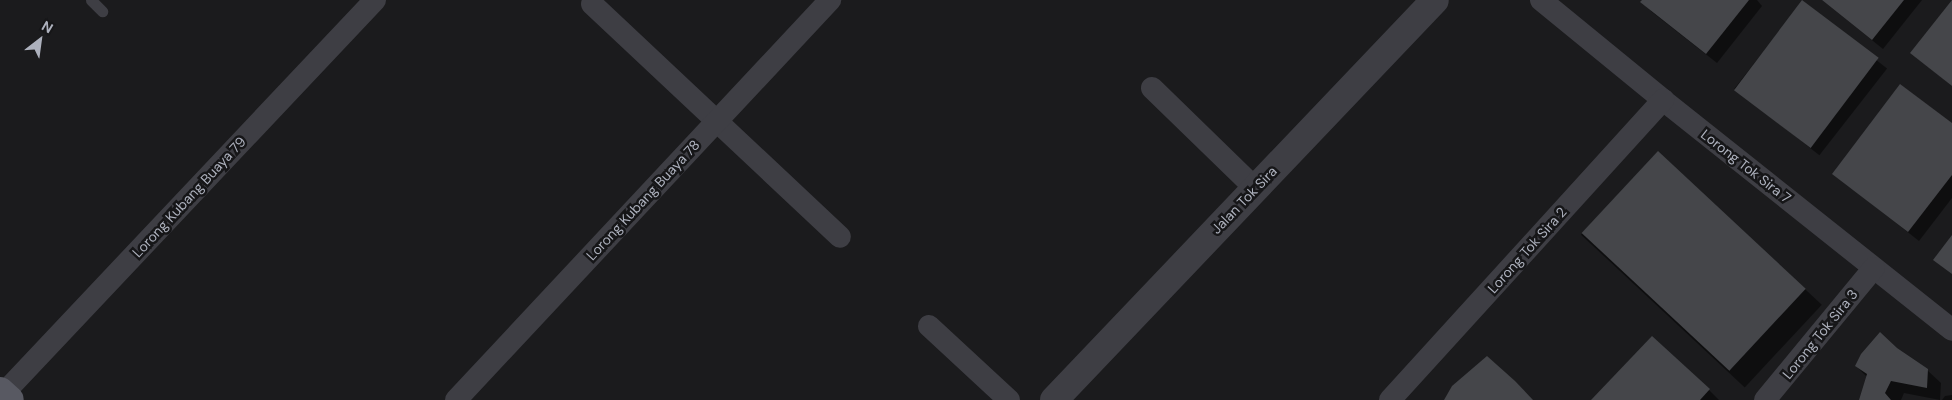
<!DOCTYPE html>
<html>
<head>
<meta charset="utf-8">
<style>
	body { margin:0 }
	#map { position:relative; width:1952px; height:400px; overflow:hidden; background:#1b1b1d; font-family:"DM Sans",sans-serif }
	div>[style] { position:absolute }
	.shadow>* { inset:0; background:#0007; transform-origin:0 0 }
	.building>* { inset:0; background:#45464a; transform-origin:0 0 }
	.service>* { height:11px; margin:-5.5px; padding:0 5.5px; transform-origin:5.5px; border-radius:5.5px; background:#3e3e44 }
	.minor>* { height:22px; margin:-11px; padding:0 11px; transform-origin:11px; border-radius:11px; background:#3e3e44 }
	.tertiary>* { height:28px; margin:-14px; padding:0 14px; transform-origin:14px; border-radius:14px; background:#3e3e44 }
	.primary>* { height:28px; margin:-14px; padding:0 14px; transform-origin:14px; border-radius:14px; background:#585962 }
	span { translate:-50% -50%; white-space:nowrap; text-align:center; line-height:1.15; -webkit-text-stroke:5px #161618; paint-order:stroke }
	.street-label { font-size:14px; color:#adb1bd }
	.north { position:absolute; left:15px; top:15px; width:50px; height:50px; -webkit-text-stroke:4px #161618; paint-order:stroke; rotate:30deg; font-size:14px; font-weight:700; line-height:20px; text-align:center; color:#adb1bd }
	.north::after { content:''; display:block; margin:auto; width:18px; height:22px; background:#adb1bd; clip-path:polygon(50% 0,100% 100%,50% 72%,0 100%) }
</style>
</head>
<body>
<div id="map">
	<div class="shadow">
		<i style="clip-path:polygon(1643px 0,1757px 0,1762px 6px,1717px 63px,1652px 12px,1642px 2px)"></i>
		<i style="clip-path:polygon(1822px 0,1922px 0,1883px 49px)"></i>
		<i style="clip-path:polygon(1952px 1px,1952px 86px,1912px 53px)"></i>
		<i style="left:1802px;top:2px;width:108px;height:110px;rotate:38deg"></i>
		<i style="clip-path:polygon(1952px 125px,1952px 198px,1919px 241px,1834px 174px)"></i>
		<i style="left:1658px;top:152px;width:224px;height:113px;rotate:43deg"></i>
		<i style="clip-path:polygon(1896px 349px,1927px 370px,1941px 383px,1940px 400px,1904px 393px,1901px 400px,1860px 400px,1867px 377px,1856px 366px)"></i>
		<i style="clip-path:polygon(1709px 390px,1719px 400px,1593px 400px)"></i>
		<i style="clip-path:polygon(1952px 395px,1952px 400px,1942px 400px,1945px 396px)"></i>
	</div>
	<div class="building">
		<i style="clip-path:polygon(1642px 0,1749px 0,1706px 54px,1640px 2px)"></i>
		<i style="left:1802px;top:0;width:96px;height:113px;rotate:37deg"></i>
		<i style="clip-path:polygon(1822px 0,1904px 0,1872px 40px)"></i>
		<i style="clip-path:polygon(1952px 0,1952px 86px,1910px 53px)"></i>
		<i style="clip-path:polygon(1900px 84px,1952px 123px,1952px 175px,1908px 232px,1832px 174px)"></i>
		<i style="left:1658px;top:151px;width:202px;height:112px;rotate:43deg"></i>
		<i style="clip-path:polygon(1952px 235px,1952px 274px,1933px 260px)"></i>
		<i style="clip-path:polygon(1880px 332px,1897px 348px,1928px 369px,1927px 388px,1891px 381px,1885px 393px,1891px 400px,1859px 400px,1867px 374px,1855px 366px,1861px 354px)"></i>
		<i style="clip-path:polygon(1652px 336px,1710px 389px,1700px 400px,1591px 400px)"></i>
		<i style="clip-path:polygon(1487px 356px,1515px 381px,1533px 400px,1444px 400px,1452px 386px)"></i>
	</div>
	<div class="service">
		<i style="left:91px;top:0;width:16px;rotate:45deg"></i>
	</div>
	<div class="minor">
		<i style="left:1541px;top:0;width:158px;rotate:39.3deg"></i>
		<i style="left:1663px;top:100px;width:369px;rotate:38.5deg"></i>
		<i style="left:592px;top:4px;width:340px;rotate:43.2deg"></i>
		<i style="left:1152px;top:88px;width:144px;rotate:44.2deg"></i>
		<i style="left:929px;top:326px;width:109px;rotate:42.8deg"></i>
		<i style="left:3px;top:394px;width:542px;rotate:-46.65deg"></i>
		<i style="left:456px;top:400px;width:548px;rotate:-46.92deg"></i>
		<i style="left:1390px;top:400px;width:406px;rotate:-47.7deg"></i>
		<i style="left:1765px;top:400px;width:171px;rotate:-50.5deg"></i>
	</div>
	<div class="tertiary">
		<i style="left:1054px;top:400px;width:552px;rotate:-46.39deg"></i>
	</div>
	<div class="primary">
		<i style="left:0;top:391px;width:13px;rotate:42deg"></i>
	</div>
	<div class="street-label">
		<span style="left:1746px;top:166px;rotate:38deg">Lorong Tok Sira 7</span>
		<span style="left:189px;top:197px;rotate:-47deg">Lorong Kubang Buaya 79</span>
		<span style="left:643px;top:200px;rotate:-47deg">Lorong Kubang Buaya 78</span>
		<span style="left:1244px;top:200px;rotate:-46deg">Jalan Tok Sira</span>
		<span style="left:1527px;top:250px;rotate:-48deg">Lorong Tok Sira 2</span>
		<span style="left:1820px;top:334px;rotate:-51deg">Lorong Tok Sira 3</span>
	</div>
	<div class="north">N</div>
</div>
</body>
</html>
